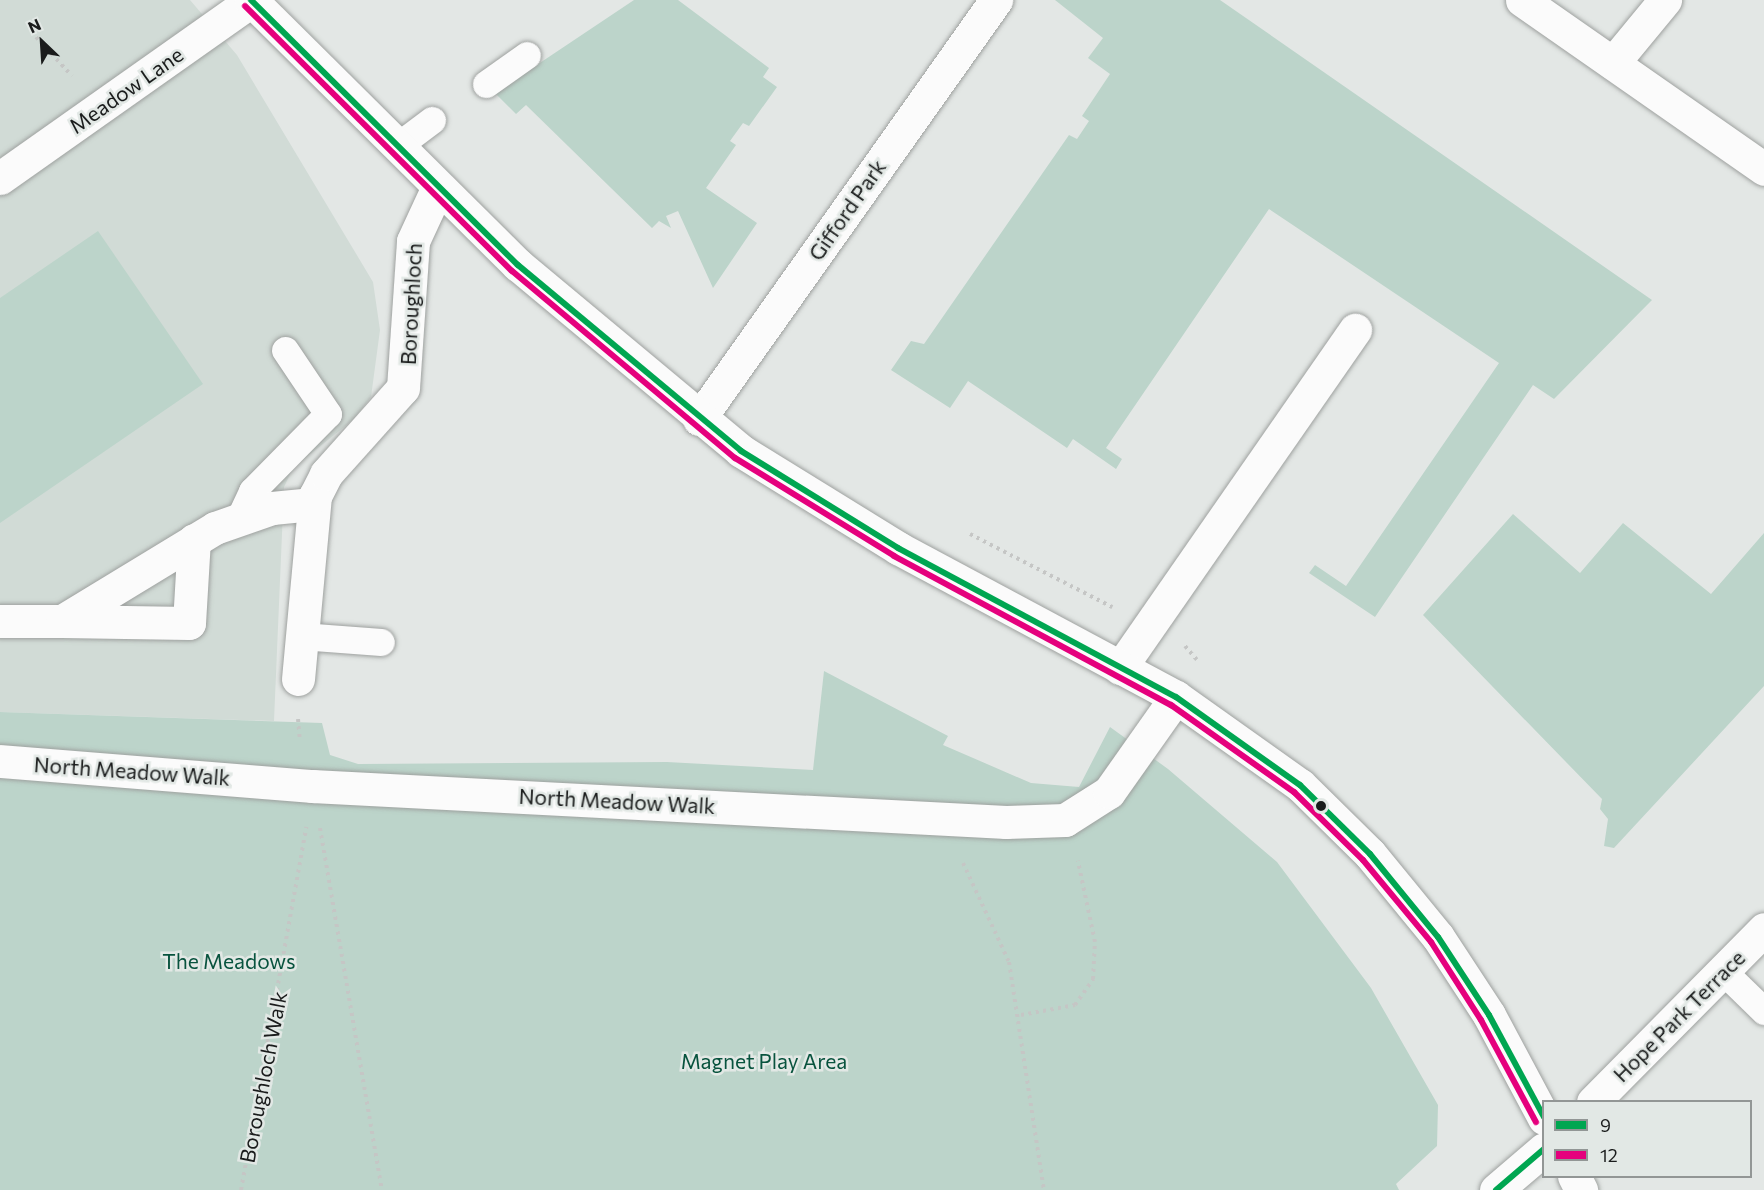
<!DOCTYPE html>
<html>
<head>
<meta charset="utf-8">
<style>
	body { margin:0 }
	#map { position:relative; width:1764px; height:1190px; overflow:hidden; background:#e3e7e5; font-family:Commissioner,sans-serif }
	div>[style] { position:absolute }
	.built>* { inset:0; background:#d1dbd6 }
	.green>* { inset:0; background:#bcd4ca }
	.path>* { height:4px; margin-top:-2px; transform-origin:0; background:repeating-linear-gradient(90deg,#c5c6c5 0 3px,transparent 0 7.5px) }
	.roads { filter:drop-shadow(0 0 2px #9ea19f) drop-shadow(0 0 2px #9ea19f) }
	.lane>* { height:27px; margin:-13.5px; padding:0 13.5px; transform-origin:13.5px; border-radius:13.5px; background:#fbfbfb }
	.street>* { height:33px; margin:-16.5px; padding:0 16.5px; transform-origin:16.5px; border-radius:16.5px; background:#fbfbfb }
	.secondary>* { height:33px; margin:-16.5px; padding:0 16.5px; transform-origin:16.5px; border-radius:16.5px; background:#fbfbfb }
	.primary>* { height:33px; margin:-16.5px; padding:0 16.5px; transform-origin:16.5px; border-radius:16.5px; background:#fbfbfb }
	.bus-1>* { height:6px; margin:-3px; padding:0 3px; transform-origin:3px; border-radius:3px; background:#00a651 }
	.bus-2>* { height:6px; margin:-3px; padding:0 3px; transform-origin:3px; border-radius:3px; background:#e5007d }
	.dots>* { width:16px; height:16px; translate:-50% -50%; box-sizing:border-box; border:3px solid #e2e8e5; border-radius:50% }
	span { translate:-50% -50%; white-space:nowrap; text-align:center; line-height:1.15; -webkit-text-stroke:5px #e2e8e5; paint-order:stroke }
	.street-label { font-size:21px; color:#1a1c1c }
	.park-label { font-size:21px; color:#08533e }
	.legend { position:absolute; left:1542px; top:1100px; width:210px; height:78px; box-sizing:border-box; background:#e2e8e5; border:2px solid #929695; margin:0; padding:8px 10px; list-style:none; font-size:18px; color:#1a1c1c }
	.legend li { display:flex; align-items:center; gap:12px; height:30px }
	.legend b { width:30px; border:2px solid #929695 }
	.north { position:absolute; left:12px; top:12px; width:60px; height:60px; -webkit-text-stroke:4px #e2e8e5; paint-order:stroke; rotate:335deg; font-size:16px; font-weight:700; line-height:24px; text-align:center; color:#1a1c1c }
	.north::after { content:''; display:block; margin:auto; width:21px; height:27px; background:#1a1c1c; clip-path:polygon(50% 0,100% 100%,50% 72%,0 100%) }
</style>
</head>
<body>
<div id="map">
	<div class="built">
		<i style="clip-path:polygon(0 0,190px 0,237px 55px,373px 282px,380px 330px,371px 397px,354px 419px,293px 468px,284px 487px,274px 721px,0 712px)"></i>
	</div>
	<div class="green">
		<i style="clip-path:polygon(634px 0,678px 0,769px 68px,763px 77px,777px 87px,749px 126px,743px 123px,730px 141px,736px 145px,706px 188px,757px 223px,713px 288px,678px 211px,666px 216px,671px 228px,659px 221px,652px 228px,526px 105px,516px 114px,495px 93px)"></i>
		<i style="clip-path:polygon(1055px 0,1220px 0,1652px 300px,1554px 399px,1533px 385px,1375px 617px,1309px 573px,1315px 565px,1346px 586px,1499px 363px,1269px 209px,1106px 448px,1122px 459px,1116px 469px,1073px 439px,1067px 448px,968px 381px,950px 408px,891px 370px,911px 341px,924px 344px,1069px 135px,1077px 139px,1089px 121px,1082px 116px,1110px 74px,1088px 58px,1103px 38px)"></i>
		<i style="clip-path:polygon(98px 231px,203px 384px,0 523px,0 298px)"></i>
		<i style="clip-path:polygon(1513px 514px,1580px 573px,1623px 523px,1711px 594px,1764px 533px,1764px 686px,1614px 848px,1604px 846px,1608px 819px,1600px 809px,1602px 799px,1423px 615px)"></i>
		<i style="clip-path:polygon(824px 671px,948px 736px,943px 745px,1031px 783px,1079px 787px,1110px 727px,1168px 769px,1277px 862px,1371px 988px,1438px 1105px,1437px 1146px,1396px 1184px,1399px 1190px,0 1190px,0 712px,322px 723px,330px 755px,358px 764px,667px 762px,813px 770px)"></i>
	</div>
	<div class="path">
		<i style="left:36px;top:37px;width:53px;rotate:47.3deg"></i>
		<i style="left:970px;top:534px;width:160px;rotate:27.2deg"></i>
		<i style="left:1185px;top:646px;width:18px;rotate:49deg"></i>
		<i style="left:298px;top:719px;width:22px;rotate:85deg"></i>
		<i style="left:320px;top:828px;width:367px;rotate:80.3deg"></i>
		<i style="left:963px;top:863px;width:109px;rotate:65.1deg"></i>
		<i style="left:1009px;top:962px;width:231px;rotate:81.3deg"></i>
		<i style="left:1021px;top:1015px;width:55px;rotate:-10.5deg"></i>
		<i style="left:1075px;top:1005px;width:32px;rotate:-55deg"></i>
		<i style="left:1093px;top:979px;width:37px;rotate:-87deg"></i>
		<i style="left:1095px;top:942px;width:83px;rotate:-101.9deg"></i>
		<i style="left:241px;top:1190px;width:369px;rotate:-79.8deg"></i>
	</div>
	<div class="roads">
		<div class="lane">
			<i style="left:486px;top:84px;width:50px;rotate:-35.3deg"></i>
			<i style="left:396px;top:147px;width:45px;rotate:-36.9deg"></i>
			<i style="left:240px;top:517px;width:29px;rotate:-65deg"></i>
			<i style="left:252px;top:491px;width:108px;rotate:-45.4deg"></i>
			<i style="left:328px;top:414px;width:77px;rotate:-123.9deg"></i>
			<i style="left:301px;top:636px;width:80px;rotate:4.3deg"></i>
			<i style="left:1724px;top:972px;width:56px;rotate:44.3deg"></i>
		</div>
		<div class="street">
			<i style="left:1613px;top:63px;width:82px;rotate:-50.5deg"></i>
			<i style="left:0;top:178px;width:307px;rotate:-35.2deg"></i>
			<i style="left:699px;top:419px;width:514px;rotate:-54.67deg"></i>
			<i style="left:0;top:621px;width:62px"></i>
			<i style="left:62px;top:621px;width:179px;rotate:-31.3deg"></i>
			<i style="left:215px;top:528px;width:60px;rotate:-19.3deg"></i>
			<i style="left:272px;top:508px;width:41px;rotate:-5.6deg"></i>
			<i style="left:62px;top:621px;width:127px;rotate:0.9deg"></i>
			<i style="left:189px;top:623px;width:83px;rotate:-86.6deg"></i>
			<i style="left:1120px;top:668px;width:412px;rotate:-55.2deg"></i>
			<i style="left:298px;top:679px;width:184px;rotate:-84.7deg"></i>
			<i style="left:315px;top:496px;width:25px;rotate:-63deg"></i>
			<i style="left:326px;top:474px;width:115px;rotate:-48.2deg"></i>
			<i style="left:403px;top:388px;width:147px;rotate:-86.1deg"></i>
			<i style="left:413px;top:241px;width:57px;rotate:-65.2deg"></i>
			<i style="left:0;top:761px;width:313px;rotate:4.6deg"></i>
			<i style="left:312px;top:786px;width:695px;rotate:2.97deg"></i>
			<i style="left:1006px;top:822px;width:59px;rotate:-1.9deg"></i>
			<i style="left:1065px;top:820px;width:52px;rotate:-32.5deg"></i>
			<i style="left:1109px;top:792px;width:116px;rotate:-54.8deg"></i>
		</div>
		<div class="secondary">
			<i style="left:251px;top:0;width:376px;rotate:44.8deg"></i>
			<i style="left:518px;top:265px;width:290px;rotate:39.8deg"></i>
			<i style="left:741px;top:451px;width:185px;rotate:31.7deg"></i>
			<i style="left:898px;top:548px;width:315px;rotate:28.2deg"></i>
			<i style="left:1176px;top:697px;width:152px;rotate:35.4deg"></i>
			<i style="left:1300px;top:785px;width:98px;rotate:44.6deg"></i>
			<i style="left:1370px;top:854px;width:107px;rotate:50.7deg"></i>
			<i style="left:1438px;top:937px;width:93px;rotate:56.8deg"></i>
			<i style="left:1489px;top:1015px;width:117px;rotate:61.9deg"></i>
			<i style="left:1593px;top:1102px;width:243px;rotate:-45.3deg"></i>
		</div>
		<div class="primary">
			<i style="left:1522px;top:0;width:295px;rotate:34.9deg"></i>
			<i style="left:1574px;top:1176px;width:16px;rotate:63deg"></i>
			<i style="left:1496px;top:1190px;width:63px;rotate:-40.5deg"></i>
		</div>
	</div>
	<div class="bus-1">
		<i style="left:251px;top:0;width:376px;rotate:44.8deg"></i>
		<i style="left:518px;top:265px;width:290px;rotate:39.8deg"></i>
		<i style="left:741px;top:451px;width:185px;rotate:31.7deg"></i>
		<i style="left:898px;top:548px;width:315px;rotate:28.2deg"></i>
		<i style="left:1176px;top:697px;width:152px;rotate:35.4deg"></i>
		<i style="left:1300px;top:785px;width:98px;rotate:44.6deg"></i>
		<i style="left:1370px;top:854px;width:107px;rotate:50.7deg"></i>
		<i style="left:1438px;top:937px;width:93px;rotate:56.8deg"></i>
		<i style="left:1489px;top:1015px;width:116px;rotate:61.7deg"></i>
		<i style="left:1496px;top:1190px;width:63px;rotate:-40.5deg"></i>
	</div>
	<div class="bus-2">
		<i style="left:245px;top:6px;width:376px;rotate:44.8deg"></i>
		<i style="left:512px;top:271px;width:291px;rotate:40deg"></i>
		<i style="left:735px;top:458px;width:187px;rotate:31.6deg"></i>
		<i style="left:894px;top:556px;width:315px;rotate:28.3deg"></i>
		<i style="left:1171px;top:705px;width:151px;rotate:35.3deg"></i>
		<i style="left:1294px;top:792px;width:97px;rotate:44.6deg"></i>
		<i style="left:1363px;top:860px;width:107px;rotate:50.3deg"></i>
		<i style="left:1431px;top:942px;width:93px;rotate:57.3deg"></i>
		<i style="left:1481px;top:1020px;width:116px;rotate:61.7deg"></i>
	</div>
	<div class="dots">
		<i style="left:1321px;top:806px;background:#1a1c1c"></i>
	</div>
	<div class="street-label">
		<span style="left:126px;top:90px;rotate:-35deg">Meadow Lane</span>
		<span style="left:847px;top:210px;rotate:-55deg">Gifford Park</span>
		<span style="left:411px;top:304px;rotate:-87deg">Boroughloch</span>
		<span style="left:132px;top:771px;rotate:4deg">North Meadow Walk</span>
		<span style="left:617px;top:801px;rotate:3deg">North Meadow Walk</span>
		<span style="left:1679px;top:1016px;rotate:-45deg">Hope Park Terrace</span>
		<span style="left:263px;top:1077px;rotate:-79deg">Boroughloch Walk</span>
	</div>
	<div class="park-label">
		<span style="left:229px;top:961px">The Meadows</span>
		<span style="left:764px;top:1061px">Magnet Play Area</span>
	</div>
	<ul class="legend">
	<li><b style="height:8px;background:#00a651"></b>9</li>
	<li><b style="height:8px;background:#e5007d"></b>12</li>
	</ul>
	<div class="north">N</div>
</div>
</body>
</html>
